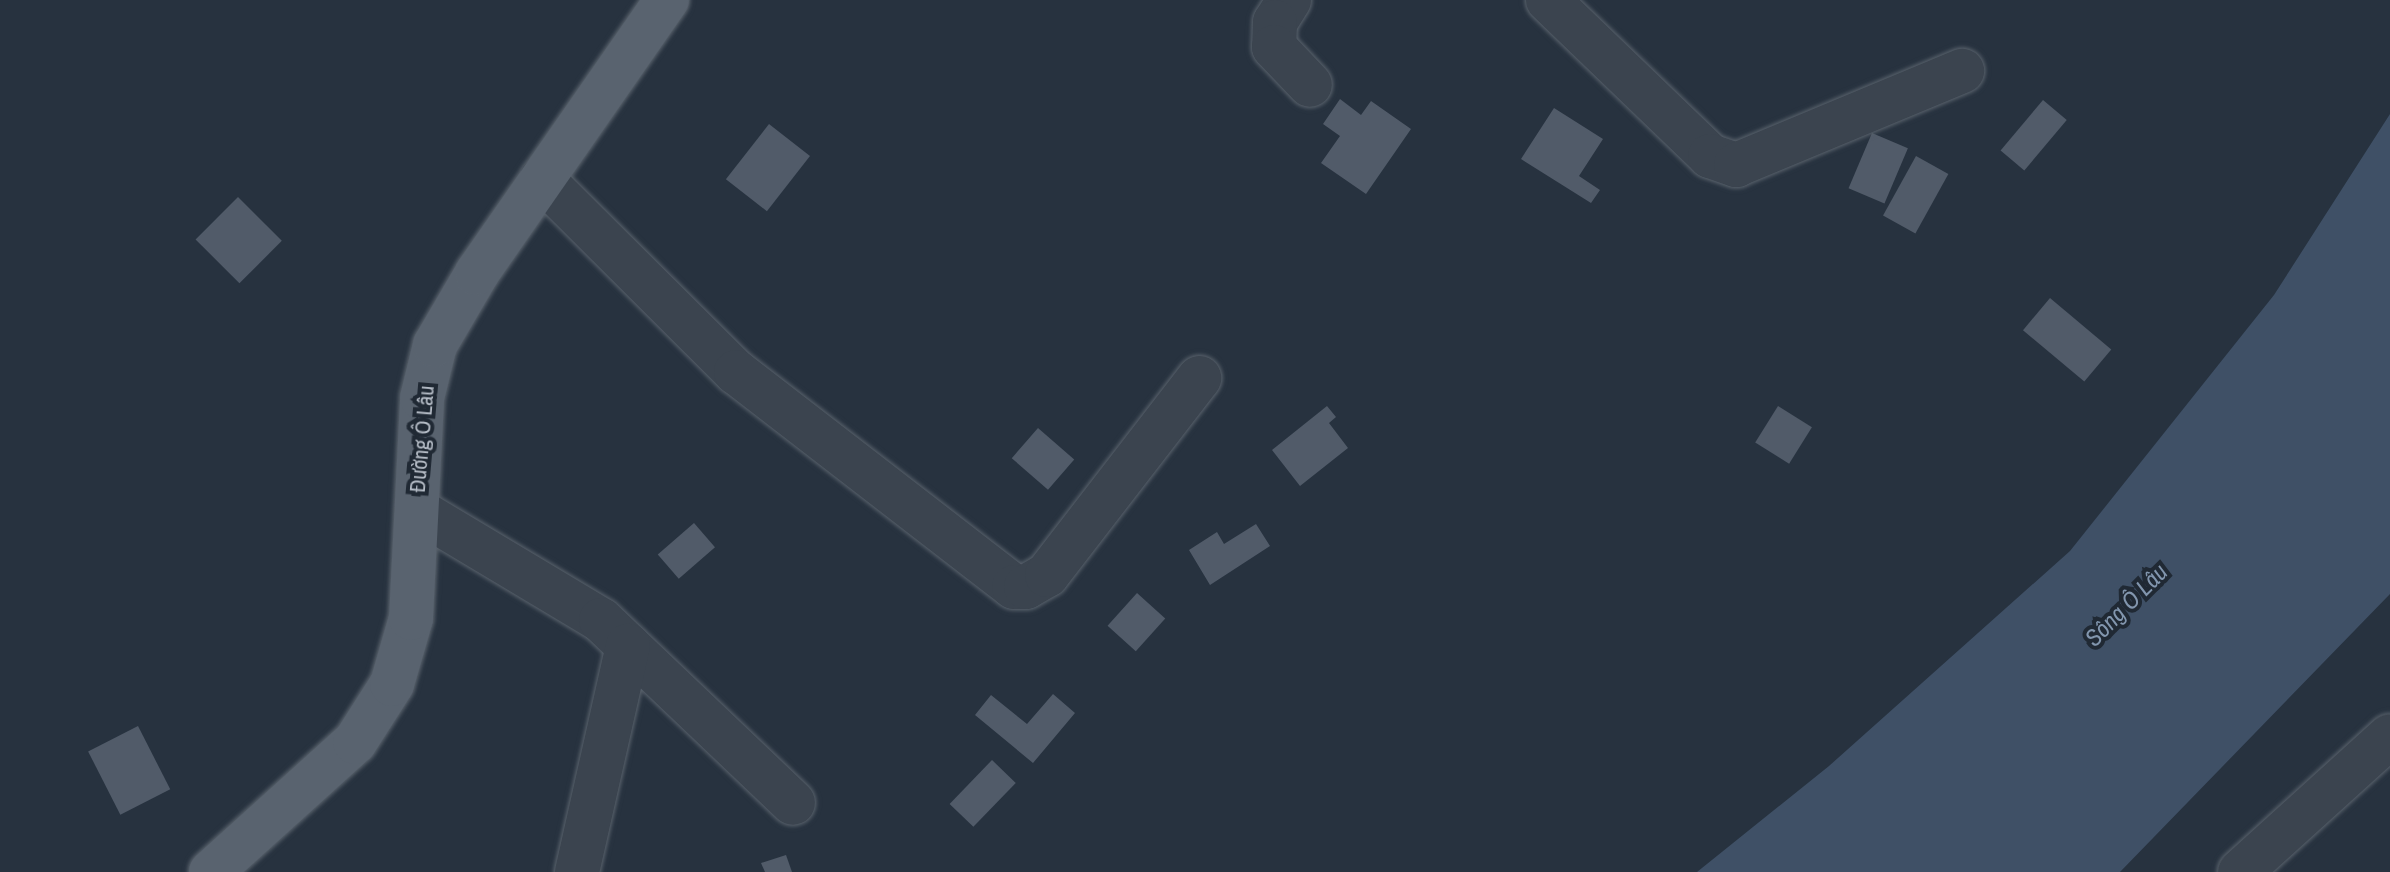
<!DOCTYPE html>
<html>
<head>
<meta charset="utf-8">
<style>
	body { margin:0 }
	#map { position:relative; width:2390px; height:872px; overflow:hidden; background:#27323f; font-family:"Archivo Narrow",sans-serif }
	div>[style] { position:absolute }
	.water>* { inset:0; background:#3f5066 }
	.building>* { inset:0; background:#515b69; transform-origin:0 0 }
	.roads { filter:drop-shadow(0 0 2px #59626c) drop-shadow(0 0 2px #59626c) }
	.minor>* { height:44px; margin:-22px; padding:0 22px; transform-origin:22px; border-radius:22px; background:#3b444f }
	.major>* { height:44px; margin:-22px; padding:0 22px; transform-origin:22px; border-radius:22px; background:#59636f }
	span { translate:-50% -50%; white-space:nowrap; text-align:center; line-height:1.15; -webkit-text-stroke:8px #202934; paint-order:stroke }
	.street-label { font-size:22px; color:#b8bfc9 }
	.water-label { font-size:24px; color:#8296ae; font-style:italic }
</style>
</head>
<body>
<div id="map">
	<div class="water">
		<i style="clip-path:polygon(2390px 114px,2390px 594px,2120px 872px,1697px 872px,1829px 766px,2070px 551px,2274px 295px)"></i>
	</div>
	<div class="building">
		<i style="clip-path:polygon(1340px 99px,1361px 115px,1371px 101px,1411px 129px,1366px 194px,1321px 163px,1340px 136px,1323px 124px)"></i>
		<i style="left:2043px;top:100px;width:31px;height:66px;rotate:40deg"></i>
		<i style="clip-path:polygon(1554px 108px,1603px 139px,1579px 176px,1600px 190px,1591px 203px,1521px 159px)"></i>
		<i style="left:769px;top:124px;width:52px;height:70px;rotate:38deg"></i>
		<i style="left:1872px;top:133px;width:39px;height:60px;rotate:23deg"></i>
		<i style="left:1916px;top:156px;width:37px;height:68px;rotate:29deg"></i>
		<i style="left:238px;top:197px;width:62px;height:60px;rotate:45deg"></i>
		<i style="left:2050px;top:298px;width:80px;height:42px;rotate:40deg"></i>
		<i style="clip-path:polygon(1327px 406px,1336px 417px,1329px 423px,1348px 448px,1300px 486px,1272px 450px)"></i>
		<i style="left:1778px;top:406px;width:40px;height:43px;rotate:32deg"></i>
		<i style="left:1038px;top:428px;width:48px;height:40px;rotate:41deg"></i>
		<i style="left:694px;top:523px;width:32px;height:48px;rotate:49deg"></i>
		<i style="clip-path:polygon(1256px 524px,1270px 546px,1210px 585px,1189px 550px,1217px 532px,1224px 544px)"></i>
		<i style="left:1137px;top:593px;width:38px;height:44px;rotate:42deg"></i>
		<i style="clip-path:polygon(1053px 694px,1075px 713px,1033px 763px,975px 715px,991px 695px,1027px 724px)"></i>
		<i style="left:138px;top:726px;width:71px;height:56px;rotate:63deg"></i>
		<i style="left:992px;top:760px;width:33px;height:61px;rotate:44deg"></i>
		<i style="clip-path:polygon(786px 855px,792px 872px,765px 872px,761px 863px)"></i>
	</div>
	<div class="roads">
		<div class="minor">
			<i style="left:1289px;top:0;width:26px;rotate:122deg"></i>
			<i style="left:1275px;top:22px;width:25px;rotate:92deg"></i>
			<i style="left:1274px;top:47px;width:52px;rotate:46.5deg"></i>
			<i style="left:1548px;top:0;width:225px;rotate:43.9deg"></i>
			<i style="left:1710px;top:156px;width:28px;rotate:19deg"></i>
			<i style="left:1736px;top:165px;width:245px;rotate:-22.6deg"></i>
			<i style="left:542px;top:179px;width:274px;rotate:44.9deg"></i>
			<i style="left:736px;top:372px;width:351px;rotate:37.7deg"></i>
			<i style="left:1014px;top:587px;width:12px"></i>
			<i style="left:1026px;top:587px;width:24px;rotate:-30deg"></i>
			<i style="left:1047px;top:575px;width:249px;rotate:-52.3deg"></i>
			<i style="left:417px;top:510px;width:214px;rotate:30.9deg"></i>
			<i style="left:601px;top:620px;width:265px;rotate:43.6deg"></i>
			<i style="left:577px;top:872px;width:232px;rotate:-77.3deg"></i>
			<i style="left:2240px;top:872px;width:202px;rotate:-42.2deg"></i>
		</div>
		<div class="major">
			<i style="left:211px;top:872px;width:194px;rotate:-42.1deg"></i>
			<i style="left:355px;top:742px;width:69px;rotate:-57.5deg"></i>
			<i style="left:392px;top:684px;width:69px;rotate:-73.9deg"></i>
			<i style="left:411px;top:618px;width:220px;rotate:-87.1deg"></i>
			<i style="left:422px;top:398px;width:55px;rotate:-76.2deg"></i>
			<i style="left:435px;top:345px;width:83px;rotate:-59.7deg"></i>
			<i style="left:477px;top:273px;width:333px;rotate:-55.2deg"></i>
		</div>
	</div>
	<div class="street-label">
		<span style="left:422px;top:439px;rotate:-85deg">Đường Ô Lâu</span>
	</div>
	<div class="water-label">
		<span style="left:2126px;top:605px;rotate:-45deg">Sông Ô Lâu</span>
	</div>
</div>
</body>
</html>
